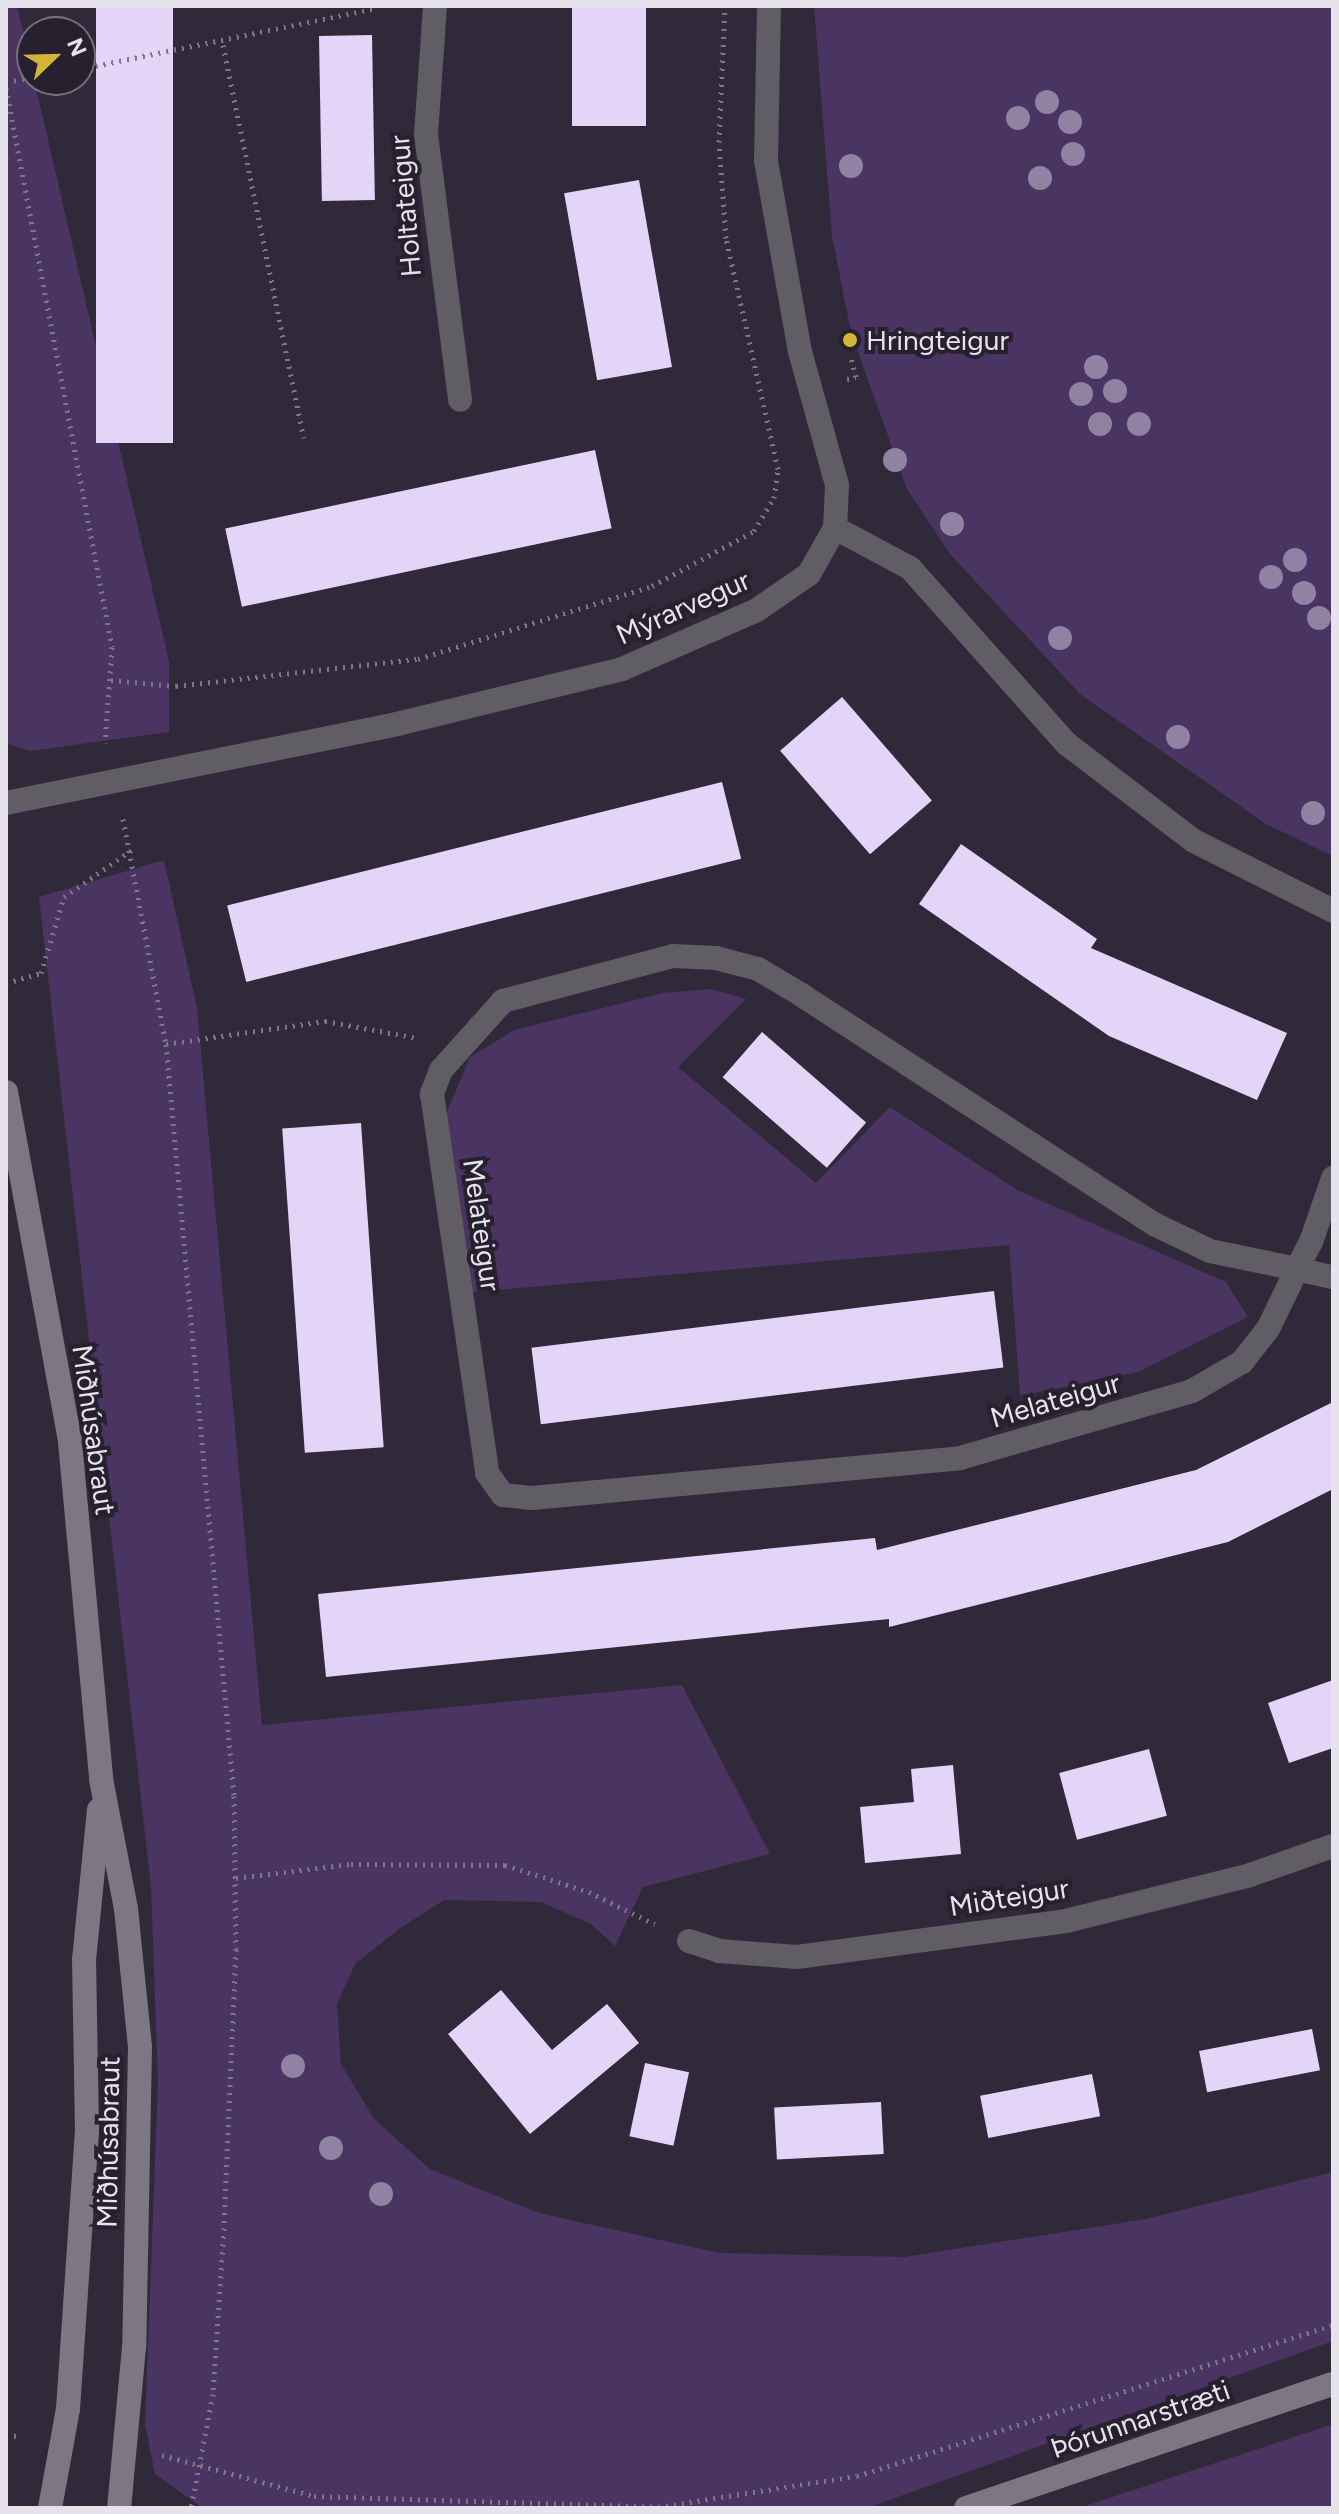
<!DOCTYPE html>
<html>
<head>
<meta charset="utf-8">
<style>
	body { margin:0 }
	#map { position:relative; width:1339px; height:2514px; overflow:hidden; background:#302939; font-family:Figtree,sans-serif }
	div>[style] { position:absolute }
	.green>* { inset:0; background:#4a3462 }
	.building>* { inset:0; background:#e4d5f8; transform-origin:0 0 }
	.path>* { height:5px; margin-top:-2.5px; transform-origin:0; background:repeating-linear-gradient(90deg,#7e7886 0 2px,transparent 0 8px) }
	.lane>* { height:24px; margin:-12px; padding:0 12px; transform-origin:12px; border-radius:12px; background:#605d65 }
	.street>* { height:24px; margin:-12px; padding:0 12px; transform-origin:12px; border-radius:12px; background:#605d65 }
	.secondary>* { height:24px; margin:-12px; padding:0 12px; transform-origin:12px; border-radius:12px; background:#7d7784 }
	.trees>* { width:24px; height:24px; margin:-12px; border-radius:50%; background:#9082a2 }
	.dots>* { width:22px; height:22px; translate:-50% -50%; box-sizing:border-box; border:4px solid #26202f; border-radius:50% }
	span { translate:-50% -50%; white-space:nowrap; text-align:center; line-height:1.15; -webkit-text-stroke:8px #26202f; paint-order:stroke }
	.street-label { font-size:28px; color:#e7e3ed }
	.poi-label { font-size:28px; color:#e7e3ed }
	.left { translate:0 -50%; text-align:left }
	.frame { position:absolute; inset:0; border:8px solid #e7e3ed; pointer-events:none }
	.north { position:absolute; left:16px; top:16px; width:80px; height:80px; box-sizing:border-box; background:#26202f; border:2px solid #736e7b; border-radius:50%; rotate:67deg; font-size:22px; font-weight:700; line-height:32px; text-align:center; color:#e7e3ed }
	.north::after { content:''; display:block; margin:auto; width:28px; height:36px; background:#d5b535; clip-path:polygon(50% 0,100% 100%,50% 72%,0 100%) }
</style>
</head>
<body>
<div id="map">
	<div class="green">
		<i style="clip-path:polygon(6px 6px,17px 6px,169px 661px,169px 732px,30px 751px,6px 743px)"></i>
		<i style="clip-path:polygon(814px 6px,1333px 6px,1333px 856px,1266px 824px,1080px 694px,950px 554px,907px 489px,851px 332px,832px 236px)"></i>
		<i style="clip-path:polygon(164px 860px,197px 1008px,262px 1725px,682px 1685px,770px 1854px,643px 1887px,615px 1946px,591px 1924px,541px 1902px,444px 1900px,399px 1929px,355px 1964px,337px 2004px,341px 2064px,374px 2119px,430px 2169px,539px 2213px,719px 2253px,904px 2257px,1146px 2219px,1333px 2172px,1333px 2341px,867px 2508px,203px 2508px,155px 2474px,145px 2425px,158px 2082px,151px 1887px,39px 897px)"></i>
		<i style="clip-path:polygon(711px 989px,746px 999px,678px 1067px,816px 1183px,890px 1107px,1017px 1190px,1226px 1282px,1248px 1317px,1138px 1372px,1020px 1396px,1009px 1245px,463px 1293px,447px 1112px,470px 1057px,514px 1030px,663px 993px)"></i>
		<i style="clip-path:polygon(1333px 2424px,1333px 2508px,1079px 2508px)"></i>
	</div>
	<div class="building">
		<i style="left:96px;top:6px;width:77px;height:437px"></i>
		<i style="left:572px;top:6px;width:74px;height:120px"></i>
		<i style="left:372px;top:35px;width:165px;height:53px;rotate:89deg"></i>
		<i style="left:639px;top:180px;width:190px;height:76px;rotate:80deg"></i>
		<i style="left:595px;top:450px;width:80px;height:378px;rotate:78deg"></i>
		<i style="left:842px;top:697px;width:137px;height:82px;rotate:49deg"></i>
		<i style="left:722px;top:782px;width:79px;height:510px;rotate:76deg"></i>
		<i style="clip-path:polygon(961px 844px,1097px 939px,1091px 948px,1287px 1033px,1257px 1100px,1109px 1036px,919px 904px)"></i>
		<i style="left:762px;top:1032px;width:138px;height:60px;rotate:41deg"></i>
		<i style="left:361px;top:1123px;width:325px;height:79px;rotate:86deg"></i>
		<i style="left:994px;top:1291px;width:77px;height:466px;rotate:83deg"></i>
		<i style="clip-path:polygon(1333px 1402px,1333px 1489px,1228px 1542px,889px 1627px,889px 1619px,326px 1677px,318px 1594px,875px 1538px,877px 1550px,1196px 1470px)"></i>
		<i style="clip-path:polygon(1333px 1680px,1333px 1748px,1289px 1763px,1268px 1703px)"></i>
		<i style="left:1149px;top:1749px;width:69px;height:93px;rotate:75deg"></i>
		<i style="clip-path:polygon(953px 1765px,961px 1854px,865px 1863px,860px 1807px,914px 1802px,911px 1769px)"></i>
		<i style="clip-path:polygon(501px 1990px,552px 2050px,607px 2004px,639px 2043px,530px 2134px,448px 2034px)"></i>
		<i style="left:1312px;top:2029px;width:42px;height:115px;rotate:79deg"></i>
		<i style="left:645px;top:2063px;width:45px;height:75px;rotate:12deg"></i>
		<i style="left:1092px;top:2074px;width:43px;height:114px;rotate:79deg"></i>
		<i style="left:881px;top:2102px;width:52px;height:107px;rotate:87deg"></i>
	</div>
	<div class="path">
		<i style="left:223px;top:45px;width:401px;rotate:78.4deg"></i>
		<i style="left:80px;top:69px;width:299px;rotate:-11.6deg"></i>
		<i style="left:6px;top:82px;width:26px;rotate:-11deg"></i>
		<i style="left:6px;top:88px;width:569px;rotate:79.26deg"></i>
		<i style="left:112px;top:647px;width:96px;rotate:94.2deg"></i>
		<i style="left:847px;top:379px;width:9px;rotate:-13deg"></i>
		<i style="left:856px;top:377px;width:23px;rotate:-105deg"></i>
		<i style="left:111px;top:680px;width:65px;rotate:5.3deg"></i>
		<i style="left:176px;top:686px;width:244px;rotate:-6.4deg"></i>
		<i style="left:418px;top:659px;width:245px;rotate:-17.3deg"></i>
		<i style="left:652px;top:586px;width:116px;rotate:-28.3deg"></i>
		<i style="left:754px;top:531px;width:39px;rotate:-59deg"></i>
		<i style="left:774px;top:498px;width:29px;rotate:-82deg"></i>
		<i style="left:778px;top:469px;width:237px;rotate:-102.7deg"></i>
		<i style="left:726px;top:238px;width:96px;rotate:-94.2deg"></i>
		<i style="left:719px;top:142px;width:136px;rotate:-87.5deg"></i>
		<i style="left:123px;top:819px;width:229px;rotate:79.2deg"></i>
		<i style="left:166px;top:1044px;width:755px;rotate:84.83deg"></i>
		<i style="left:234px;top:1796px;width:153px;rotate:89.3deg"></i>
		<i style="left:236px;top:1949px;width:279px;rotate:92.5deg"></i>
		<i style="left:224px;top:2228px;width:166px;rotate:93.8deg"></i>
		<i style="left:213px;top:2394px;width:116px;rotate:100.9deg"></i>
		<i style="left:6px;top:983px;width:36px;rotate:-16deg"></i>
		<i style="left:41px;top:973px;width:79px;rotate:-73.2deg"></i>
		<i style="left:64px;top:897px;width:84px;rotate:-34.8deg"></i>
		<i style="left:166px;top:1044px;width:161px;rotate:-8.2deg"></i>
		<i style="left:325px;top:1021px;width:95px;rotate:10.4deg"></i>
		<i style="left:236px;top:1878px;width:116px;rotate:-6.9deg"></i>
		<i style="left:351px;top:1864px;width:154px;rotate:0.4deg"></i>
		<i style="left:505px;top:1865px;width:88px;rotate:17.8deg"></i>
		<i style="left:589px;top:1892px;width:73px;rotate:25.9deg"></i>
		<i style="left:6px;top:2437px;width:13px;rotate:-9deg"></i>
		<i style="left:162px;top:2455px;width:157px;rotate:15.1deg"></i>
		<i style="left:314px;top:2496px;width:344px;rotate:1.8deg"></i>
		<i style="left:658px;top:2507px;width:201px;rotate:-8.9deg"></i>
		<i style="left:857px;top:2476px;width:499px;rotate:-17.6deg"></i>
	</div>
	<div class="lane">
		<i style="left:435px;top:6px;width:128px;rotate:94deg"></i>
		<i style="left:426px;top:134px;width:268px;rotate:82.7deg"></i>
		<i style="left:1297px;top:1269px;width:37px;rotate:13deg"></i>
	</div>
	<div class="street">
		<i style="left:835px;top:528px;width:85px;rotate:28.1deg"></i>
		<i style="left:910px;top:568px;width:236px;rotate:48.3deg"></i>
		<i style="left:1067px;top:744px;width:160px;rotate:37.4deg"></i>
		<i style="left:1194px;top:841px;width:156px;rotate:26.7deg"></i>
		<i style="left:6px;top:803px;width:399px;rotate:-11.4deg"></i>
		<i style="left:397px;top:724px;width:232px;rotate:-13.7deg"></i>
		<i style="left:622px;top:669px;width:147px;rotate:-23.6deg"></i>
		<i style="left:757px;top:610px;width:63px;rotate:-34.7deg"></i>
		<i style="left:809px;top:574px;width:53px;rotate:-60.5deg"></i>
		<i style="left:835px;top:528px;width:43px;rotate:-87.3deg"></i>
		<i style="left:837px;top:485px;width:138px;rotate:-105.5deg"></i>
		<i style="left:800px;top:352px;width:194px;rotate:-100.1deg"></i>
		<i style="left:766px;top:161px;width:155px;rotate:-88.9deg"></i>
		<i style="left:1297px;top:1269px;width:89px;rotate:-168.3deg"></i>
		<i style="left:1210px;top:1251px;width:62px;rotate:-154.3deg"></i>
		<i style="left:1154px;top:1224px;width:420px;rotate:-147deg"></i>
		<i style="left:802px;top:995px;width:51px;rotate:-149.4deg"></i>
		<i style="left:758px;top:969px;width:43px;rotate:-165.3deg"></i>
		<i style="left:716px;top:958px;width:43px;rotate:-177.3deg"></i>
		<i style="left:673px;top:956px;width:176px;rotate:165.2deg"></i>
		<i style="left:503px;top:1001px;width:93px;rotate:131.9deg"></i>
		<i style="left:441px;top:1070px;width:26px;rotate:111deg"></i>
		<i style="left:432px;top:1094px;width:383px;rotate:81.7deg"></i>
		<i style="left:487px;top:1473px;width:27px;rotate:54deg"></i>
		<i style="left:503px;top:1495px;width:29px;rotate:6deg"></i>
		<i style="left:532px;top:1498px;width:430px;rotate:-5.3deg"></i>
		<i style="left:960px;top:1458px;width:241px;rotate:-16.1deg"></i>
		<i style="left:1192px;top:1391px;width:58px;rotate:-30.1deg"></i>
		<i style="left:1242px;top:1362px;width:42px;rotate:-51.8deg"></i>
		<i style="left:1268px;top:1329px;width:67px;rotate:-64.2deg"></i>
		<i style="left:1297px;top:1269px;width:30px;rotate:-63deg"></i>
		<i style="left:1311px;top:1242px;width:68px;rotate:-71deg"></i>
		<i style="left:689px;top:1941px;width:32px;rotate:18deg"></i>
		<i style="left:719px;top:1951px;width:78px;rotate:4.4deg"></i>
		<i style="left:797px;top:1957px;width:271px;rotate:-7.6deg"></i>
		<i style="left:1066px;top:1921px;width:190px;rotate:-14deg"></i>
		<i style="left:1250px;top:1875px;width:88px;rotate:-19.3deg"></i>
	</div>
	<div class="secondary">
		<i style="left:6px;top:1092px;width:356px;rotate:79.6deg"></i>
		<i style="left:70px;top:1442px;width:338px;rotate:84.7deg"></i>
		<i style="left:101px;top:1779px;width:132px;rotate:79.1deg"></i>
		<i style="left:126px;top:1909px;width:139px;rotate:84.2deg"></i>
		<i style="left:140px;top:2047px;width:300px;rotate:91.1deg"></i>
		<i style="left:134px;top:2347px;width:162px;rotate:95.3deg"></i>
		<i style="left:50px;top:2508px;width:101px;rotate:-79.7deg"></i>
		<i style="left:68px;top:2409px;width:279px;rotate:-86.1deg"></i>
		<i style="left:87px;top:2131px;width:171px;rotate:-91deg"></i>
		<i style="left:84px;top:1960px;width:151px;rotate:-84.3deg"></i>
		<i style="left:966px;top:2508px;width:387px;rotate:-18.7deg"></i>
	</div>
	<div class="trees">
		<i style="left:1047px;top:102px"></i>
		<i style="left:1018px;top:118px"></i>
		<i style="left:1070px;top:122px"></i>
		<i style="left:1073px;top:154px"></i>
		<i style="left:851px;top:166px"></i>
		<i style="left:1040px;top:178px"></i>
		<i style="left:1096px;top:367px"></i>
		<i style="left:1115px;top:391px"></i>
		<i style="left:1081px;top:394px"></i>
		<i style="left:1100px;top:424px"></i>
		<i style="left:1139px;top:424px"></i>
		<i style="left:895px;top:460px"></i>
		<i style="left:952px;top:524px"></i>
		<i style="left:1295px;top:560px"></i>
		<i style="left:1271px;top:577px"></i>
		<i style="left:1304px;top:593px"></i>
		<i style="left:1319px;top:618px"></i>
		<i style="left:1060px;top:638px"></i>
		<i style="left:1178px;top:737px"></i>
		<i style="left:1313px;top:813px"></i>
		<i style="left:293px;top:2066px"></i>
		<i style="left:331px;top:2148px"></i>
		<i style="left:381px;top:2194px"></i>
	</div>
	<div class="dots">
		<i style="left:850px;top:340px;background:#d5b535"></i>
	</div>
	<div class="street-label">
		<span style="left:405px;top:206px;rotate:-95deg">Holtateigur</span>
		<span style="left:683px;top:607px;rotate:-24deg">Mýrarvegur</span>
		<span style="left:482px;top:1225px;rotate:82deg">Melateigur</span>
		<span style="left:1055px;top:1400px;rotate:-16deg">Melateigur</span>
		<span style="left:94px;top:1430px;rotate:82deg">Miðhúsabraut</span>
		<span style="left:1009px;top:1897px;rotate:-9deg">Miðteigur</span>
		<span style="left:108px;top:2142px;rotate:-89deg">Miðhúsabraut</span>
		<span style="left:1140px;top:2419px;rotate:-19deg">Þórunnarstræti</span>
	</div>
	<div class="poi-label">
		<span class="left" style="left:866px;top:340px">Hringteigur</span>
	</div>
	<div class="frame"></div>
	<div class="north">N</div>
</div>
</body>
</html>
